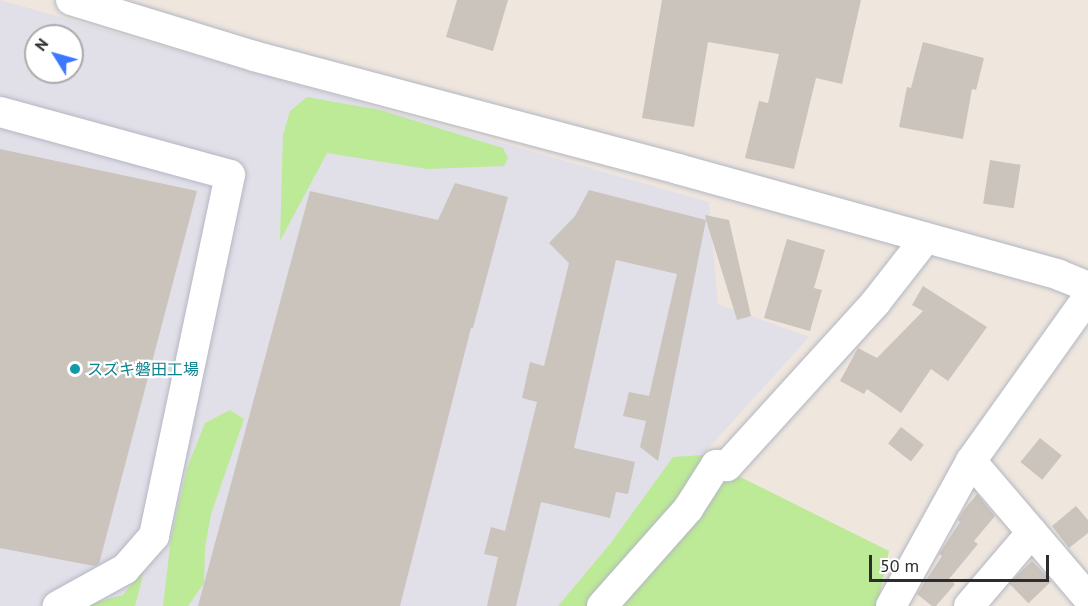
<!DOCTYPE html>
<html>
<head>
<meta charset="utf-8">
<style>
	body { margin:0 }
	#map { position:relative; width:1088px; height:606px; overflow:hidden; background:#efe6de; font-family:"PT Sans","Noto Sans JP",sans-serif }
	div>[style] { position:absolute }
	.industrial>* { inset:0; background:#e1dfe8 }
	.green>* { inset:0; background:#bdea97 }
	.building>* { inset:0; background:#cbc4bd; transform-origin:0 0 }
	.roads { filter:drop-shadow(0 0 2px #b2b7c1) drop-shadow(0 0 2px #b2b7c1) }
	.minor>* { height:30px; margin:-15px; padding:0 15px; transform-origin:15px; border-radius:15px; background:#fff }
	.dots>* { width:16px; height:16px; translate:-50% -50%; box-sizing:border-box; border:3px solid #fff; border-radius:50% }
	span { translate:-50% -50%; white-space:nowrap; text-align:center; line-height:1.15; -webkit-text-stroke:4.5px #fff; paint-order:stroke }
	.culture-label { font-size:16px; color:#0d838f }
	.left { translate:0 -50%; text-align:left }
	.north { position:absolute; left:24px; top:24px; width:60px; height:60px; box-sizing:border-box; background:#fff; border:2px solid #ababab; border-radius:50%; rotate:307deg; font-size:16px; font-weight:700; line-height:24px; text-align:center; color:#2d2d2d }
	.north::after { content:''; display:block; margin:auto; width:21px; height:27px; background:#3c78ff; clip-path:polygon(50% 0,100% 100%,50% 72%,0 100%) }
	.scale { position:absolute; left:869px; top:555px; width:180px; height:27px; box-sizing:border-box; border:3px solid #2d2d2d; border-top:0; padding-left:8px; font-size:18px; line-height:21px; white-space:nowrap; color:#2d2d2d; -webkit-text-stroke:4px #fff; paint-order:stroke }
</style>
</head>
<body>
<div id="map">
	<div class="industrial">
		<i style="clip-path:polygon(evenodd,0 0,709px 202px,718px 304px,809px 337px,686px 473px,859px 606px,0 606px,0 0,36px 36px,72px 36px,72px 72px,36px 72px,36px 36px)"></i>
	</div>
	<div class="green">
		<i style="clip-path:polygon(307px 97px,380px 110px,503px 148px,508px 158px,504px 166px,427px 169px,327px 153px,280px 241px,283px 135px,290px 111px)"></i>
		<i style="clip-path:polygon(230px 410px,244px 419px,211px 514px,205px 548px,204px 583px,188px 606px,163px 606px,171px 538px,187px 468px,205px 423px)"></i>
		<i style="clip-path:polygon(704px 455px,716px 465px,889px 551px,877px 606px,558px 606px,610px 544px,673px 457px)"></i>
		<i style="clip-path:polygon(145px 567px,135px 606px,83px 606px,123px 595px)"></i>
	</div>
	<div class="building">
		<i style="clip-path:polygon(457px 0,508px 0,493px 51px,446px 37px)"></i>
		<i style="clip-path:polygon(662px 0,861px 0,842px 84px,816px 78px,794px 169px,745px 158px,759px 101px,768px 103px,779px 54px,708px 42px,694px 127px,642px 118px)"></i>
		<i style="clip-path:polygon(923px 42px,984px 58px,976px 90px,972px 89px,963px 139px,899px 127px,907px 87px,911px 88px)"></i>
		<i style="clip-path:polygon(0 149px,197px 191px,99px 564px,94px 566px,0 548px)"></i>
		<i style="left:990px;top:160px;width:31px;height:44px;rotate:9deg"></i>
		<i style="clip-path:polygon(455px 183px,508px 197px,473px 328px,471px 328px,400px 606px,198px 606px,310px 191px,438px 220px)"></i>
		<i style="clip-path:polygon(589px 190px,706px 220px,705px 215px,729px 220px,751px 316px,737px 320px,706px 220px,658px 461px,640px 447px,646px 421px,623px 416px,629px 392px,649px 396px,677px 274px,616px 260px,574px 448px,635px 462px,628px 494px,616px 492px,610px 518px,541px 502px,516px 606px,487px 606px,498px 557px,484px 554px,491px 527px,505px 531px,537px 402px,522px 398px,530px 362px,544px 366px,569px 263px,549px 243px,575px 216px)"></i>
		<i style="clip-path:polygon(787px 239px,825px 250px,814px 288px,822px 290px,810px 331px,764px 318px)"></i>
		<i style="clip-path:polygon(923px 286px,987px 327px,948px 381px,931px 369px,901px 413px,867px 389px,864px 394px,840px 381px,858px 348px,877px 358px,923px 311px,912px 305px)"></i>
		<i style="left:901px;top:427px;width:29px;height:21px;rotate:38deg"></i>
		<i style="left:1040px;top:438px;width:28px;height:31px;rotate:39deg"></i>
		<i style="clip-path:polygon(977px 494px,995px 516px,974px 541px,978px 544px,949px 579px,955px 584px,936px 606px,932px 606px,917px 594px,942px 556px,939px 554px,960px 522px,958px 520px,964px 510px)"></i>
		<i style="clip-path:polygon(1076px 506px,1088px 520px,1088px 533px,1069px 548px,1052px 526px)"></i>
		<i style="left:1032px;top:561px;width:28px;height:32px;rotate:46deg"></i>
	</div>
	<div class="roads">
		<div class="minor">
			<i style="left:71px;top:0;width:191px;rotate:17deg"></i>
			<i style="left:254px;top:56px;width:439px;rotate:14.9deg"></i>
			<i style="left:678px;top:169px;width:395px;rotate:15.5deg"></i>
			<i style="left:1059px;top:275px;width:31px;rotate:22deg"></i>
			<i style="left:0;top:112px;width:238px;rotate:15.3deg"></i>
			<i style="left:230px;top:175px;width:369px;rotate:101.9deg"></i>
			<i style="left:154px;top:536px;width:44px;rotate:131.3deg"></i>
			<i style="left:125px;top:569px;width:77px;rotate:151.1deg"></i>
			<i style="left:971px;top:461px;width:180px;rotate:49.5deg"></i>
			<i style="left:602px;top:606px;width:130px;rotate:-48.4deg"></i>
			<i style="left:688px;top:509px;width:52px;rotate:-57.5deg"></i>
			<i style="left:716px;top:465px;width:11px;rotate:5deg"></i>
			<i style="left:727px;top:466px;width:222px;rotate:-47.7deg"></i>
			<i style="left:876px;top:302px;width:81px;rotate:-52deg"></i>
			<i style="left:891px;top:606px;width:166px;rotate:-61.1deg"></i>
			<i style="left:971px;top:461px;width:201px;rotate:-54.5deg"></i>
			<i style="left:969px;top:606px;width:97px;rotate:-49.6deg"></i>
		</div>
	</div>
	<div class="dots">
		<i style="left:75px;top:369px;background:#0f9aa8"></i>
	</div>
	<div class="culture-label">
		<span class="left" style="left:87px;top:369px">スズキ磐田工場</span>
	</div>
	<div class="north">N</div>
	<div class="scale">50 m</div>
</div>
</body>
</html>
